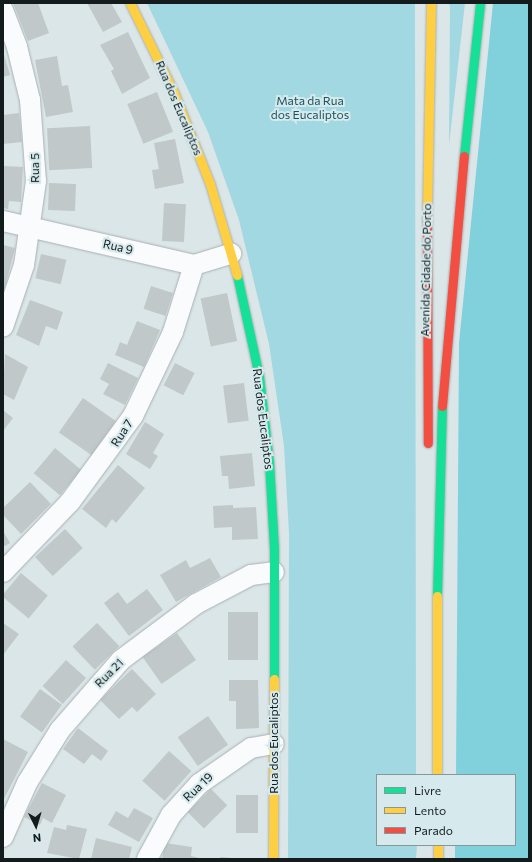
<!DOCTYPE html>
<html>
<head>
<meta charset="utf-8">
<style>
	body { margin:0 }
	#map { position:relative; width:532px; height:862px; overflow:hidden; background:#dbe6e8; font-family:Commissioner,sans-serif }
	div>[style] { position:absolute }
	.green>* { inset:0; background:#a1d8e1 }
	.forest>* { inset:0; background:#81d1dd }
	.building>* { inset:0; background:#c0c8ca; transform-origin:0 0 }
	.roads { filter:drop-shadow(0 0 1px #a8b0b2) drop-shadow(0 0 1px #a8b0b2) }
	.street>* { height:20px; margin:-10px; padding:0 10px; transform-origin:10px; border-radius:10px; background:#fafbfc }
	.fast>* { height:9px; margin:-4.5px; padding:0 4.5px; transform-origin:4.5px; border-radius:4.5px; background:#16e098 }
	.slow>* { height:9px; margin:-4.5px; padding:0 4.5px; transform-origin:4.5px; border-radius:4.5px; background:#ffcf43 }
	.jam>* { height:9px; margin:-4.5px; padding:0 4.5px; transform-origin:4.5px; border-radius:4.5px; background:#f24e42 }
	span { translate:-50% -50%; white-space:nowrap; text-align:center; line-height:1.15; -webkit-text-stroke:4px #d6eaed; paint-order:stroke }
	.park-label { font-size:12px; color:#1c535c }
	.street-label { font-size:12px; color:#141b1d }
	.frame { position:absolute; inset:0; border:4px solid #141b1d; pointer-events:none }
	.legend { position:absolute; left:376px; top:774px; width:140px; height:72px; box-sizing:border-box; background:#d6eaed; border:1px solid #88979a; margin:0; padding:5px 7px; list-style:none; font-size:12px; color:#141b1d }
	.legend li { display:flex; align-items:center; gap:8px; height:20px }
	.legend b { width:20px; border:1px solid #88979a }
	.north { position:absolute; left:16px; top:806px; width:40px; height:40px; -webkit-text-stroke:3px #d6eaed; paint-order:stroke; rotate:175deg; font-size:11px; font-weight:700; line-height:16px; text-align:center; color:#141b1d }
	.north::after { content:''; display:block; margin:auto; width:14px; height:18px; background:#141b1d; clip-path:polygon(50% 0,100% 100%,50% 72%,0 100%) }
</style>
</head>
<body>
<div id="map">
	<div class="green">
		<i style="clip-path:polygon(147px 3px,415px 3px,416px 775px,377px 775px,377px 845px,417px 845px,416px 859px,288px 859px,289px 533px,284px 446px,269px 344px,239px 220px,208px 132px)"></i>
		<i style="clip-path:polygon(449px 3px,465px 3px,449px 145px,450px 7px)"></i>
	</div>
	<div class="forest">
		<i style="clip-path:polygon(493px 3px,529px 3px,529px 859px,455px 859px,455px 845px,515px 845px,515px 775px,456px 775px,459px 343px)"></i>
	</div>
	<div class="building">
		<i style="clip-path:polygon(13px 3px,38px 3px,49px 33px,28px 41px)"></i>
		<i style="clip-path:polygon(87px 3px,111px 3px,122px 22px,103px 32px)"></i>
		<i style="clip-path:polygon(128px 32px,150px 78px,122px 94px,111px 71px,114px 69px,100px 45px)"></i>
		<i style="clip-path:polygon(3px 51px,10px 75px,3px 77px)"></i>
		<i style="clip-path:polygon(57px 56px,62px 86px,68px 85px,73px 112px,46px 117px,35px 60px)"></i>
		<i style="left:157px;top:92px;width:43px;height:32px;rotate:68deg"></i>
		<i style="clip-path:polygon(19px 113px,22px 142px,3px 144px,3px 115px)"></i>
		<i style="left:90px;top:126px;width:42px;height:43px;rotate:87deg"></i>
		<i style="clip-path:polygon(175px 139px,184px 183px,155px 189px,152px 170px,159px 169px,154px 143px)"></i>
		<i style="clip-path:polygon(3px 166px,23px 167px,21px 202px,9px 201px,8px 209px,3px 208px)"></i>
		<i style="left:49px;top:183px;width:27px;height:27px;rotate:2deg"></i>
		<i style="left:164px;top:203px;width:22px;height:38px;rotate:3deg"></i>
		<i style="clip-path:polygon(3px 245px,15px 248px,4px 291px,3px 291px)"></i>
		<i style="left:41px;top:254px;width:26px;height:25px;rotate:13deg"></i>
		<i style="left:151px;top:286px;width:23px;height:24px;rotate:18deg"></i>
		<i style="left:227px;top:293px;width:49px;height:27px;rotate:78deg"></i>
		<i style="clip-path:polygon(30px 300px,63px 312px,57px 330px,46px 326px,39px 346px,16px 335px)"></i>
		<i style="clip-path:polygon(137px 321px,160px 330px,144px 367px,115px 355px,120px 342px,127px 345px)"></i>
		<i style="clip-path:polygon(5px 354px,28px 367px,14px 400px,3px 394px)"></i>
		<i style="clip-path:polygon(108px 363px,138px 378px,125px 405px,103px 394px,109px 384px,100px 379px)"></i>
		<i style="left:175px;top:363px;width:22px;height:25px;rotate:27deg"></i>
		<i style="left:244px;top:383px;width:38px;height:21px;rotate:83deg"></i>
		<i style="left:83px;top:398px;width:40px;height:42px;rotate:35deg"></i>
		<i style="clip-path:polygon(3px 410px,13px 418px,3px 431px)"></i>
		<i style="clip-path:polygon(145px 422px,164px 434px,153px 453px,158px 456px,150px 469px,126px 454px)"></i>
		<i style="left:55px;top:448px;width:34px;height:33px;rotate:40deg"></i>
		<i style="clip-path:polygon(252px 453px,255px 486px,229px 489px,228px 476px,222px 476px,220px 456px)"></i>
		<i style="clip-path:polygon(118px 465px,145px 488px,116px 523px,112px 519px,106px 528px,82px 509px)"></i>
		<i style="clip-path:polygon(30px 482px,51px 504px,21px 534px,3px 515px,3px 508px)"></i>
		<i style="clip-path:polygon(233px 505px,233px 508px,256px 507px,258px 539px,232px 540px,232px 527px,214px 528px,213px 506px)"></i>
		<i style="left:65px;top:529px;width:26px;height:41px;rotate:47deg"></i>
		<i style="clip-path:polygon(3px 531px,10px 543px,3px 547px)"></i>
		<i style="clip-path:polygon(210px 558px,221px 577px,176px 602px,160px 575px,186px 560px,190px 568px)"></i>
		<i style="left:21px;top:573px;width:35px;height:30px;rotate:40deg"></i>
		<i style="clip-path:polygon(147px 589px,163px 610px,129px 636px,104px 603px,118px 592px,127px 604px)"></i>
		<i style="left:228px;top:612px;width:30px;height:48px"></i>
		<i style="clip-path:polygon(3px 623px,19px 634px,3px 655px)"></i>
		<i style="left:97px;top:623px;width:32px;height:34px;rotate:46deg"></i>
		<i style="left:177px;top:633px;width:33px;height:42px;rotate:55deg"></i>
		<i style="left:66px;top:660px;width:27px;height:35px;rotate:42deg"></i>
		<i style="clip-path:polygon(132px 669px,156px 694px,137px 712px,132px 707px,119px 719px,100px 700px)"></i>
		<i style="clip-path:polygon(229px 680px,258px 680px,259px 728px,236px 729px,236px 701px,229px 701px)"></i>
		<i style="left:40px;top:689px;width:27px;height:34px;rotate:36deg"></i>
		<i style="left:208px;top:716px;width:35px;height:37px;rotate:55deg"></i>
		<i style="clip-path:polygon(78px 728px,108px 751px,101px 761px,92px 754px,84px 764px,63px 749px)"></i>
		<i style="clip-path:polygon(3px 739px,28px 752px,3px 801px)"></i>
		<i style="left:169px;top:751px;width:30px;height:40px;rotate:42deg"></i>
		<i style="clip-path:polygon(42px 783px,66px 795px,52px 823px,43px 818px,40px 825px,24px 817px)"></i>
		<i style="left:211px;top:789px;width:23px;height:33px;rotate:45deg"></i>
		<i style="left:236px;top:795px;width:22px;height:38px"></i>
		<i style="clip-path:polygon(134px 808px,153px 818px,139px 842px,108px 825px,116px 811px,128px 818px)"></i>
		<i style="clip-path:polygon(67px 825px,87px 829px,79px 859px,47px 853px,54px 827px,66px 830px)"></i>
		<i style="clip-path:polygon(96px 838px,132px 847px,129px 859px,91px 859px)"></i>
		<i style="clip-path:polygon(165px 843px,192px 847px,191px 856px,204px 859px,162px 859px)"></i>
		<i style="clip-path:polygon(220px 857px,232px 858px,232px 859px,220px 859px)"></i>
	</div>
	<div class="roads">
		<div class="street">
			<i style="left:3px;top:10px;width:40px;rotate:69deg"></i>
			<i style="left:17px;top:47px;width:55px;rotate:76.2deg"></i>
			<i style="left:30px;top:100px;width:81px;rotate:85.8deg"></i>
			<i style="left:36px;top:181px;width:85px;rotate:98.1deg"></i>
			<i style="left:24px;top:265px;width:65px;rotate:108.7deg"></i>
			<i style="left:3px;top:221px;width:196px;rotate:13deg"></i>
			<i style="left:194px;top:265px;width:39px;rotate:-17deg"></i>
			<i style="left:3px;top:572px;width:97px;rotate:-46.3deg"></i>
			<i style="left:70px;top:502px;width:107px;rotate:-53.8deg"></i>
			<i style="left:133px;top:416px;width:93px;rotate:-64.5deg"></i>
			<i style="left:173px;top:332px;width:70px;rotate:-72.6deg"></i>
			<i style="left:3px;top:837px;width:59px;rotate:-66deg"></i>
			<i style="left:27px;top:783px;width:62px;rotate:-58.1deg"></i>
			<i style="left:60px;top:730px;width:93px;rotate:-48.9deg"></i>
			<i style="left:121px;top:660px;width:94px;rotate:-36.7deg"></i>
			<i style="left:196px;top:604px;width:62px;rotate:-27.8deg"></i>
			<i style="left:251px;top:575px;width:23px;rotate:-7deg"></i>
			<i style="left:147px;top:859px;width:50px;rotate:-61.4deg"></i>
			<i style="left:171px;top:815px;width:42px;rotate:-47.9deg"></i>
			<i style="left:199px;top:784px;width:63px;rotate:-34.7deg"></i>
			<i style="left:251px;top:748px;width:23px;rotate:-10deg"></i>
		</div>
		<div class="fast">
			<i style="left:464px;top:156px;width:154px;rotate:-84deg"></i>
			<i style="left:237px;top:275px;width:103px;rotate:77.7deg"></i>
			<i style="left:259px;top:376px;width:87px;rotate:83.4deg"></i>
			<i style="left:269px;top:462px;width:88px;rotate:86.7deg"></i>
			<i style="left:274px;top:550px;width:129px;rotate:90deg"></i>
			<i style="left:437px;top:596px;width:190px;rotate:-88.5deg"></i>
		</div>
		<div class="slow">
			<i style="left:130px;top:3px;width:100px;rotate:63.9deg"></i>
			<i style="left:174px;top:93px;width:98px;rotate:68.4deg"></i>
			<i style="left:210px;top:184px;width:95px;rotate:73.5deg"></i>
			<i style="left:427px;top:211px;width:208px;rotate:-88.9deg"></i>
			<i style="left:437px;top:596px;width:179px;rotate:90deg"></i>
			<i style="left:438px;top:845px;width:14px;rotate:90deg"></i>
			<i style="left:273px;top:859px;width:180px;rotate:-89.7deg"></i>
		</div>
		<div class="jam">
			<i style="left:427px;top:211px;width:232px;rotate:89.8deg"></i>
			<i style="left:442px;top:406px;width:251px;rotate:-85deg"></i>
		</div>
	</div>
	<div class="park-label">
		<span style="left:310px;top:108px">Mata da Rua<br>dos Eucaliptos</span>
	</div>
	<div class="street-label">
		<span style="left:179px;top:108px;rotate:67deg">Rua dos Eucaliptos</span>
		<span style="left:35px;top:168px;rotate:-90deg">Rua 5</span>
		<span style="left:118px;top:247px;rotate:13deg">Rua 9</span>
		<span style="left:426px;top:270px;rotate:-89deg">Avenida Cidade do Porto</span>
		<span style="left:263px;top:419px;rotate:83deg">Rua dos Eucaliptos</span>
		<span style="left:122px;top:433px;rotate:-57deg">Rua 7</span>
		<span style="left:109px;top:673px;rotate:-45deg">Rua 21</span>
		<span style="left:274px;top:743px;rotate:-90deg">Rua dos Eucaliptos</span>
		<span style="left:198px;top:787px;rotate:-44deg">Rua 19</span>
	</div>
	<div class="frame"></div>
	<ul class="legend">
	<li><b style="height:5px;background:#16e098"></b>Livre</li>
	<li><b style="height:5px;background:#ffcf43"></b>Lento</li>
	<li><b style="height:5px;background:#f24e42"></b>Parado</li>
	</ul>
	<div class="north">N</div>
</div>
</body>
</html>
